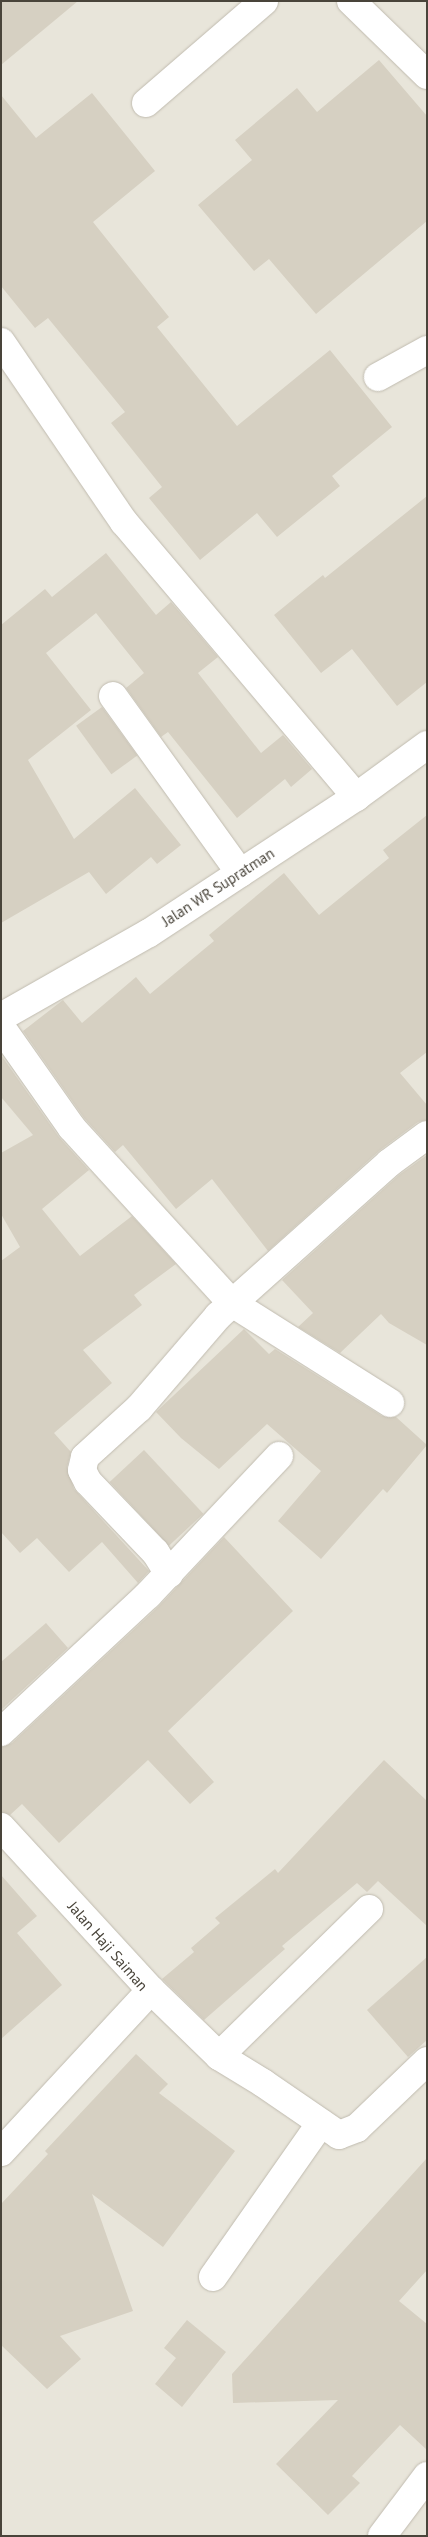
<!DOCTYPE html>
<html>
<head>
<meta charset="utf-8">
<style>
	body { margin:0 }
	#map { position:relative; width:428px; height:2537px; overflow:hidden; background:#f5f3ec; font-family:"PT Sans",sans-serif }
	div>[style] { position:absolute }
	.residential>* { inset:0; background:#e8e5da; transform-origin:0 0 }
	.building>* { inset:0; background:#d6d0c2; transform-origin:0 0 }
	.roads { filter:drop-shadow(0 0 1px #c0bbaf) drop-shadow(0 0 1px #c0bbaf) }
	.minor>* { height:28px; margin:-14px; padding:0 14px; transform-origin:14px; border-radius:14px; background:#fff }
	span { translate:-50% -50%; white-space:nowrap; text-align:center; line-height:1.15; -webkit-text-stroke:4px #fff; paint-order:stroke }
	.street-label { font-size:15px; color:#49443a }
	.frame { position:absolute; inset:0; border:2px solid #49443a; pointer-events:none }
</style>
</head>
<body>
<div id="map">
	<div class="residential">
		<i style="left:1px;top:1px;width:426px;height:2535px"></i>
	</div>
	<div class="building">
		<i style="clip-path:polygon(1px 1px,78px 1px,1px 65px)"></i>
		<i style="clip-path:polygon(379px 60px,427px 116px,427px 221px,316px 314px,269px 259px,254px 271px,198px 205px,252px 160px,235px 140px,297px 88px,317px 112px)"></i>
		<i style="clip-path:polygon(92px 93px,155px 171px,93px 222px,169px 317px,157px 327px,237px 426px,330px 350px,392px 427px,332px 476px,340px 486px,277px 537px,257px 513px,200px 560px,149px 498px,162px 487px,111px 423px,125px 412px,48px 318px,35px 328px,1px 286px,1px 95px,36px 138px)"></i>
		<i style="clip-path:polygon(427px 496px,427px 682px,397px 706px,352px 649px,321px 673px,274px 615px,323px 575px,325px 578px)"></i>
		<i style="clip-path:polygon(106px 553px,156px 615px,171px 602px,218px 657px,198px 673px,261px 753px,283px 735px,312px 769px,291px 787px,285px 779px,237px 818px,168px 732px,161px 737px,126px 688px,144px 673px,96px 613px,46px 653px,91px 710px,28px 760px,74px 839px,135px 788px,181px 845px,157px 864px,151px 857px,106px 894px,89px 872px,1px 923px,1px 625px,45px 589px,52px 597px)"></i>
		<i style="left:102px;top:707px;width:60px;height:32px;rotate:54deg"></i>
		<i style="clip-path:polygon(427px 815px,427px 1052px,400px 1073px,427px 1105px,427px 1120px,418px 1122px,379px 1151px,268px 1251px,212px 1179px,176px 1209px,123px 1145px,115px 1152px,84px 1118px,23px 1031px,63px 1000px,82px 1023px,136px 977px,150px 994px,214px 941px,209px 935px,284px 873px,319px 915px,389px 858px,383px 850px)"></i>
		<i style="clip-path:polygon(1px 1055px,59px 1137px,89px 1170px,42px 1209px,80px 1256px,132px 1216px,176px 1264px,134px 1295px,142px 1305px,83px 1350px,112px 1383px,54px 1433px,71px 1452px,67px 1467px,74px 1489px,149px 1571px,138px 1583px,102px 1542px,69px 1572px,37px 1538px,20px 1553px,1px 1532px,1px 1261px,20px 1247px,1px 1214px,1px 1153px,33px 1135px,1px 1097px)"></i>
		<i style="clip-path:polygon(427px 1155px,427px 1345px,389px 1323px,381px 1314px,340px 1353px,298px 1327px,313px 1313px,282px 1280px,399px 1175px)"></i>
		<i style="clip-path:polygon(244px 1329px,269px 1354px,275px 1349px,382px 1416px,396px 1417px,427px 1445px,387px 1493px,383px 1489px,321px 1559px,278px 1521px,321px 1471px,267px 1424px,219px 1469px,181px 1438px,156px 1412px)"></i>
		<i style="left:144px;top:1450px;width:87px;height:47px;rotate:47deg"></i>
		<i style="clip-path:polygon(224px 1537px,293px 1611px,168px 1731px,214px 1782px,190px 1804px,148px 1760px,59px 1843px,22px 1804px,10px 1815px,1px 1812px,1px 1747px,12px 1743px,159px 1606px)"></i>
		<i style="clip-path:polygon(46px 1623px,68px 1648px,1px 1710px,1px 1662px)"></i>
		<i style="clip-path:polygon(384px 1760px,427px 1801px,427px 1926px,378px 1881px,367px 1892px,357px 1883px,282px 1946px,285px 1949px,204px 2020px,162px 1979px,194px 1952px,191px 1948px,220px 1923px,215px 1918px,275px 1869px,278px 1873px)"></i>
		<i style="clip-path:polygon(1px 1875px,37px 1916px,17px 1933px,62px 1985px,1px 2039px)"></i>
		<i style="clip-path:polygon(427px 1957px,427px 2040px,408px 2057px,367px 2010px)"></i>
		<i style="clip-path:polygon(136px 2054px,168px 2084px,159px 2093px,235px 2151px,163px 2247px,92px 2194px,133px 2311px,60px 2336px,81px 2359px,47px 2389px,1px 2345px,1px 2204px,48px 2154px,45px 2151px)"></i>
		<i style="clip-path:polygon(427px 2158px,427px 2270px,399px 2301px,427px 2324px,427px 2450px,400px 2425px,352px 2476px,360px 2483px,328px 2515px,276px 2464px,338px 2400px,233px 2403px,232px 2374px)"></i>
		<i style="clip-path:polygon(187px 2320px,226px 2352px,182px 2407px,155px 2384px,176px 2358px,164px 2348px)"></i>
	</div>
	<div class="roads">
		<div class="minor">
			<i style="left:351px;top:1px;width:106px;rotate:44.2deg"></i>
			<i style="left:146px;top:103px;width:156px;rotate:-40.8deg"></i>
			<i style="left:1px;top:342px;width:218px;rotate:55.7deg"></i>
			<i style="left:124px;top:522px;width:360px;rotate:49.8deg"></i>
			<i style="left:378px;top:377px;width:56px;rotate:-28.9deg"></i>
			<i style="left:113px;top:696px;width:218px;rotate:54.3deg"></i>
			<i style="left:1px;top:1017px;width:170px;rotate:-29.6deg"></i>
			<i style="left:149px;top:933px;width:248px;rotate:-33.3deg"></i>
			<i style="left:356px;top:797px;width:88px;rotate:-36.2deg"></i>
			<i style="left:1px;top:1027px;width:123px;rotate:54.9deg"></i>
			<i style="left:72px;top:1128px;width:237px;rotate:47.6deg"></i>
			<i style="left:232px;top:1303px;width:187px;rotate:32.3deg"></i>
			<i style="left:169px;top:1574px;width:26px;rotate:-122deg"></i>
			<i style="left:155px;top:1552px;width:97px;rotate:-133.7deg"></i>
			<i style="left:88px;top:1482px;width:13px;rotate:-117deg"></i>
			<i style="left:82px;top:1470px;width:13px;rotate:-77deg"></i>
			<i style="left:85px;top:1457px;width:73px;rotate:-42.2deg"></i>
			<i style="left:139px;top:1408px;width:121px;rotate:-49.3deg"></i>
			<i style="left:218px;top:1316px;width:229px;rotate:-41.8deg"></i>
			<i style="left:389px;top:1163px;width:47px;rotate:-36.4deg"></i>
			<i style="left:1px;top:1732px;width:201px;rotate:-43deg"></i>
			<i style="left:148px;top:1595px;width:191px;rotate:-46.7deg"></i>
			<i style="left:1px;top:1827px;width:222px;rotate:47.4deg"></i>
			<i style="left:151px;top:1990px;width:221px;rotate:132.8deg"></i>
			<i style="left:151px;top:1990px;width:95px;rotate:44.1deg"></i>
			<i style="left:219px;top:2056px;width:52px;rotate:31.5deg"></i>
			<i style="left:263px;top:2083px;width:92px;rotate:34.4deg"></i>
			<i style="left:339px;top:2135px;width:19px;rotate:-21deg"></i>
			<i style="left:357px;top:2128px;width:97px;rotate:-43.7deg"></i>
			<i style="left:219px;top:2056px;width:210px;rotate:-44.4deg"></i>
			<i style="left:213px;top:2277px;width:188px;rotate:-55deg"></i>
			<i style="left:382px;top:2536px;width:75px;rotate:-53.1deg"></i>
		</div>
	</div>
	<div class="street-label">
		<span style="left:218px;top:887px;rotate:-33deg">Jalan WR Supratman</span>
		<span style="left:108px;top:1946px;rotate:49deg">Jalan Haji Saiman</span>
	</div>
	<div class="frame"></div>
</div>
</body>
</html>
